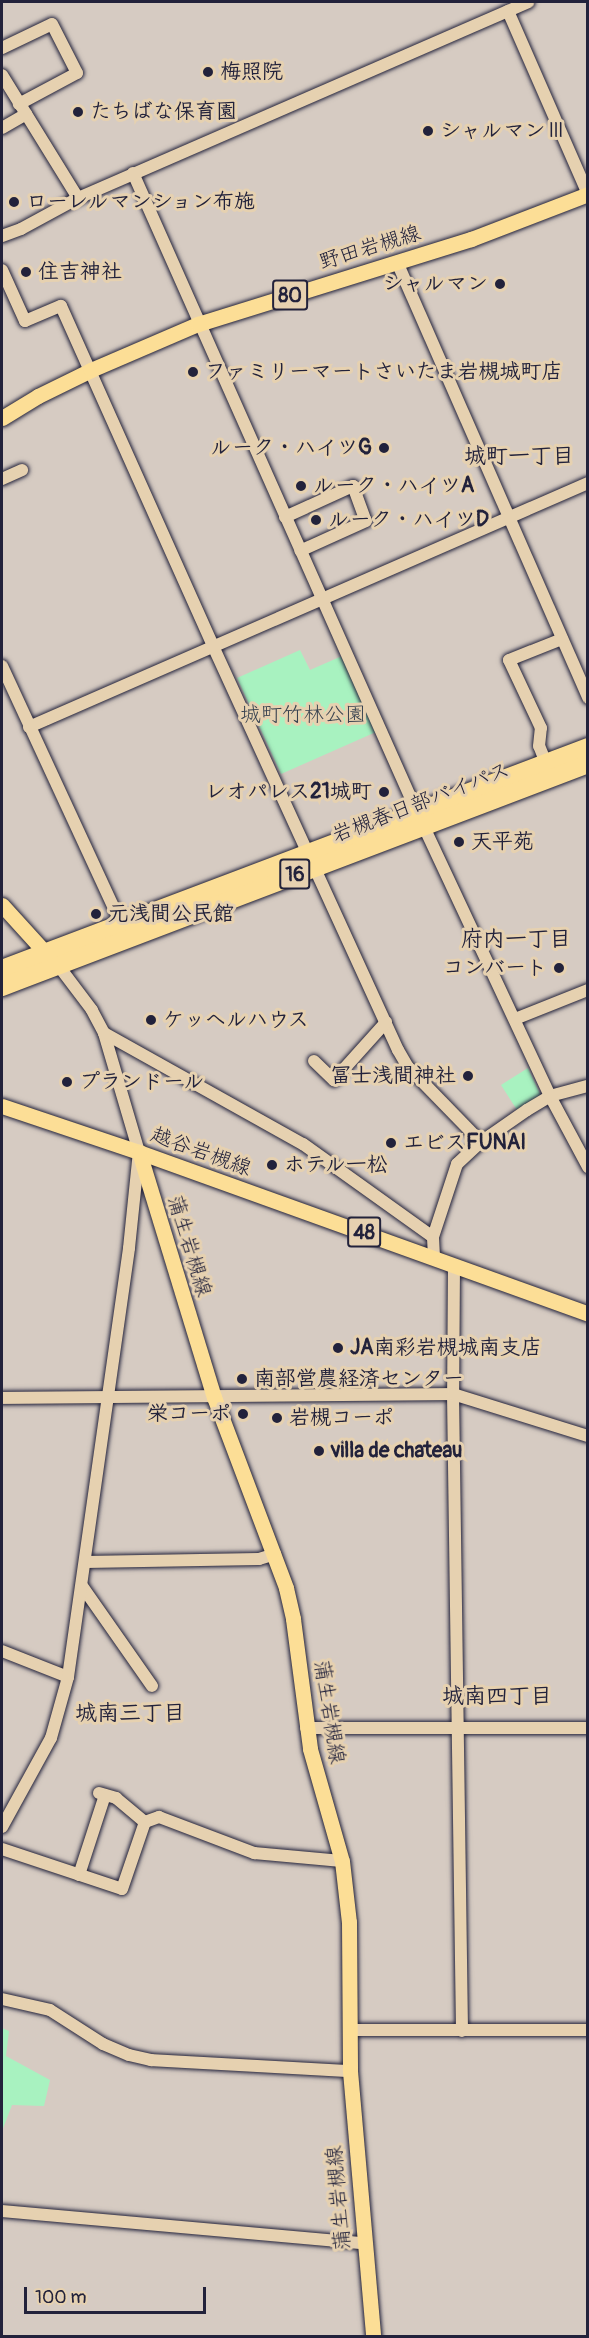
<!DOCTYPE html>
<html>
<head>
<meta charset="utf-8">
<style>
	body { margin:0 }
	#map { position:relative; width:589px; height:2338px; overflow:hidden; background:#d6cbc2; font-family:Pangolin,"Klee One",sans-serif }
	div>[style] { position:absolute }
	.green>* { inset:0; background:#a8f2c0 }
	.roads { filter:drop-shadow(0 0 2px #22223b) drop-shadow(0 0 2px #22223b) }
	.minor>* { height:12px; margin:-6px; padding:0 6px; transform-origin:6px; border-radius:6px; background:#e6d1b0 }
	.major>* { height:15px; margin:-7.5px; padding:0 7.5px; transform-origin:7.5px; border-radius:7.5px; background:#fcde96 }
	.highway>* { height:18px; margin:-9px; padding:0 9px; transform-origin:9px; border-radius:9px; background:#fcde96 }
	.dots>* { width:16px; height:16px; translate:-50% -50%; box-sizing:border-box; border:3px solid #e6d1b0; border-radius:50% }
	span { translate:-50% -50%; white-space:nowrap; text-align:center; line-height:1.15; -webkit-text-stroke:6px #e6d1b0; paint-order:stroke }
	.shield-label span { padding:2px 4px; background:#e6d1b0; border:2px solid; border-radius:4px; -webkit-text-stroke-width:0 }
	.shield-label { font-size:20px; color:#22223b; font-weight:700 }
	.poi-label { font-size:21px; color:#22223b; font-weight:700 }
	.left { translate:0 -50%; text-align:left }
	.right { translate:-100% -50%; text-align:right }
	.street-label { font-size:21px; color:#22223b }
	.park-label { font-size:21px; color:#36414f }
	.neighbourhood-label { font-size:22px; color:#22223b; font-weight:700 }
	.frame { position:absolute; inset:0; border:3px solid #22223b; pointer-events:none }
	.scale { position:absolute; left:24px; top:2287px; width:182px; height:27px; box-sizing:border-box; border:3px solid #22223b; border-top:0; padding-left:8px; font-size:18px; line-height:21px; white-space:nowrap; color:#22223b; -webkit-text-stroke:4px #e6d1b0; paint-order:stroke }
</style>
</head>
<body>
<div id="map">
	<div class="green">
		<i style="clip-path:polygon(300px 650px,310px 670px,342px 656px,376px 732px,281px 774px,237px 678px)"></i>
		<i style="clip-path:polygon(528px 1068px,542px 1098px,519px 1113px,501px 1085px)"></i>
		<i style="clip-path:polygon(2px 2028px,9px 2031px,6px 2056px,50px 2080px,44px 2106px,12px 2105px,2px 2131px)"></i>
	</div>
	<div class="roads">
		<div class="minor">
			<i style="left:508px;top:11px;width:200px;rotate:66.4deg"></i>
			<i style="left:2px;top:48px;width:55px;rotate:-25.6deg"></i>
			<i style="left:52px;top:24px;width:55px;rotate:63deg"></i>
			<i style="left:77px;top:73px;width:66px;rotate:151.9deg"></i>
			<i style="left:2px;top:75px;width:145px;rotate:58.3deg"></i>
			<i style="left:2px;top:128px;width:28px;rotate:-30deg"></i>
			<i style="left:133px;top:173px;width:699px;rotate:66.04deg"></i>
			<i style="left:417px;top:812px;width:314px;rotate:64.9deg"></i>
			<i style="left:550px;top:1096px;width:81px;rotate:61.8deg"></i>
			<i style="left:2px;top:236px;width:20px;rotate:-20deg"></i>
			<i style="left:21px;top:229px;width:65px;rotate:-28.5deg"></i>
			<i style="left:78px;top:198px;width:491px;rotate:-23.5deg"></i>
			<i style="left:397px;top:262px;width:476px;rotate:66.3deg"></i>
			<i style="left:2px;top:270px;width:56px;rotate:65.7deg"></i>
			<i style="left:25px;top:321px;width:39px;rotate:-23deg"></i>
			<i style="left:61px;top:306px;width:372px;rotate:65.9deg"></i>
			<i style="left:213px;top:646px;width:444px;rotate:65.4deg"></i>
			<i style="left:398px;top:1050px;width:20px;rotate:60deg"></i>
			<i style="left:408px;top:1067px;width:105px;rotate:45.8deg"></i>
			<i style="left:2px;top:479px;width:22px;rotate:-24deg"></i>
			<i style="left:285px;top:517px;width:75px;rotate:-24.5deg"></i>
			<i style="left:353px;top:486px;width:37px;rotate:70deg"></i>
			<i style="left:366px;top:521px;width:72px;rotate:155.6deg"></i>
			<i style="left:2px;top:666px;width:283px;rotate:65.2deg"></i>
			<i style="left:29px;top:727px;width:610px;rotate:-23.58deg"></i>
			<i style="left:546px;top:763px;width:18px;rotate:-112deg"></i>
			<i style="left:539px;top:746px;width:18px;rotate:-84deg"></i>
			<i style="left:541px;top:728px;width:75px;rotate:-115.2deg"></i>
			<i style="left:509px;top:660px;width:57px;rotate:-21.6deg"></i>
			<i style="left:515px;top:1019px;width:79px;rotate:-21.7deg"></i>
			<i style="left:104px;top:1033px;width:228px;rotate:29.2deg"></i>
			<i style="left:303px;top:1144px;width:160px;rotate:35.6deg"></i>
			<i style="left:314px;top:1061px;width:28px;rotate:44deg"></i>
			<i style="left:334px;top:1080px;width:78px;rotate:-48.1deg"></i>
			<i style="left:434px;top:1257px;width:20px;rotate:-93deg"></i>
			<i style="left:433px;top:1237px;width:77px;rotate:-71.8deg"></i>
			<i style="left:457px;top:1164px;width:33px;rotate:-43deg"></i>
			<i style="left:481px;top:1142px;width:56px;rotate:-34.8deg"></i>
			<i style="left:527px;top:1110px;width:27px;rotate:-31deg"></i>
			<i style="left:550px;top:1096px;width:39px;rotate:-15deg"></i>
			<i style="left:454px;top:1265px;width:129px;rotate:90.4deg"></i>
			<i style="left:453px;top:1394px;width:637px;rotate:89.19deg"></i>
			<i style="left:2px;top:1398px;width:451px;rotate:-0.5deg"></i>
			<i style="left:453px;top:1394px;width:141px;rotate:17.3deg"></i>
			<i style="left:85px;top:1562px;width:174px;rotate:-1deg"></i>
			<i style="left:259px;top:1559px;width:17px;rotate:-17deg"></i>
			<i style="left:82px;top:1586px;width:122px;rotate:55deg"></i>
			<i style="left:2px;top:1651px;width:71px;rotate:21.5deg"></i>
			<i style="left:306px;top:1728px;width:282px"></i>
			<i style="left:99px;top:1793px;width:18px;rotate:16deg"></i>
			<i style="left:116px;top:1798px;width:38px;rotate:40deg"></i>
			<i style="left:2px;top:1827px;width:102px;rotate:-61.2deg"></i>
			<i style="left:51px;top:1738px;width:63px;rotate:-74.4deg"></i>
			<i style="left:68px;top:1677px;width:433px;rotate:-81.9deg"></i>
			<i style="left:129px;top:1248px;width:97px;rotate:-84.1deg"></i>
			<i style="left:139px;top:1152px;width:124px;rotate:-106.4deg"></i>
			<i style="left:104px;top:1033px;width:26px;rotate:-118deg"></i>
			<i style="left:92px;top:1010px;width:56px;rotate:-127.1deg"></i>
			<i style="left:2px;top:1849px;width:126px;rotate:18.4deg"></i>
			<i style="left:122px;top:1889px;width:71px;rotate:-71.1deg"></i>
			<i style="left:145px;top:1822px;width:15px;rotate:-20deg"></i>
			<i style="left:159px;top:1817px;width:102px;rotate:20.8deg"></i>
			<i style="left:254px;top:1853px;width:88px;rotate:5.2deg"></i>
			<i style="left:79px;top:1875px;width:84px;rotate:-72deg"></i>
			<i style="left:2px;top:1999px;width:49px;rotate:12.9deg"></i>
			<i style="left:50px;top:2010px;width:63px;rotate:32.7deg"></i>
			<i style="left:103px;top:2044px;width:28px;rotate:23deg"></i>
			<i style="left:129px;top:2055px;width:23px;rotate:13deg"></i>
			<i style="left:151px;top:2060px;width:199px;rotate:3.2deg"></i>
			<i style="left:350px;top:2030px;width:238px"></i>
			<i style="left:2px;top:2211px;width:362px;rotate:5.1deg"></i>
		</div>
		<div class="major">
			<i style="left:2px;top:418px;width:42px;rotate:-31.4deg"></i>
			<i style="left:38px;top:396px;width:59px;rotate:-26.1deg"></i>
			<i style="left:91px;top:370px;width:116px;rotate:-23.3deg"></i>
			<i style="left:198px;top:324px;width:286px;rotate:-17.3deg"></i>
			<i style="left:471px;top:239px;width:125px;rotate:-21deg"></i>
			<i style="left:2px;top:905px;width:73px;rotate:47.8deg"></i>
			<i style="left:2px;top:1106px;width:145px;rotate:18.6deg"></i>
			<i style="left:139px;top:1152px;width:477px;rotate:19.8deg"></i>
			<i style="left:139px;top:1152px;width:256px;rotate:73deg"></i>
			<i style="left:214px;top:1397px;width:204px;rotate:69.3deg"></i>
			<i style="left:286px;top:1588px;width:32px;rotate:77deg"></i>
			<i style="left:293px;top:1619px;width:131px;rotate:82.5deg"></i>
			<i style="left:310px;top:1749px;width:116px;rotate:74.1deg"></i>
			<i style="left:342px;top:1861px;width:61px;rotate:83.5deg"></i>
			<i style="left:349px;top:1922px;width:149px;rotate:89.6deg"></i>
			<i style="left:350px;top:2071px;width:266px;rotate:85deg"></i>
		</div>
		<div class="highway">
			<i style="left:2px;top:969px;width:627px;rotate:-20.75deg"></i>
			<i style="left:2px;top:987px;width:627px;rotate:-20.83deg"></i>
		</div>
	</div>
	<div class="dots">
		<i style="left:208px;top:72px;background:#22223b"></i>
		<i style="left:78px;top:112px;background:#22223b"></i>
		<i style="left:428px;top:131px;background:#22223b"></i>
		<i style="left:14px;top:202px;background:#22223b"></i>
		<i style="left:26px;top:272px;background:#22223b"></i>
		<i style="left:500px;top:284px;background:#22223b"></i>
		<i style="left:193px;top:372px;background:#22223b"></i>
		<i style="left:384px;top:448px;background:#22223b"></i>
		<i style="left:301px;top:486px;background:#22223b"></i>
		<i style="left:316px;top:520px;background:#22223b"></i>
		<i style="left:384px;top:792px;background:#22223b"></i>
		<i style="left:459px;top:842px;background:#22223b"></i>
		<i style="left:96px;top:914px;background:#22223b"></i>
		<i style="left:559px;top:968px;background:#22223b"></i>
		<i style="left:151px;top:1020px;background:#22223b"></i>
		<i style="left:468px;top:1076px;background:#22223b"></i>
		<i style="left:67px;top:1082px;background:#22223b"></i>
		<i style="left:391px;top:1143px;background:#22223b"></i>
		<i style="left:272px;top:1165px;background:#22223b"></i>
		<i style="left:338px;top:1348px;background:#22223b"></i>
		<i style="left:242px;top:1379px;background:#22223b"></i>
		<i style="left:243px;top:1414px;background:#22223b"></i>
		<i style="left:277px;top:1418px;background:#22223b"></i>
		<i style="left:319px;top:1451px;background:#22223b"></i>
	</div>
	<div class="shield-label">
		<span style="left:290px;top:295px">80</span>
		<span style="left:295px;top:874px">16</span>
		<span style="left:364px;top:1232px">48</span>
	</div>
	<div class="poi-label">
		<span class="left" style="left:220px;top:72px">梅照院</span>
		<span class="left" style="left:90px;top:112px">たちばな保育園</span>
		<span class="left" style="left:440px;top:131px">シャルマンⅢ</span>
		<span class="left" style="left:26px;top:202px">ローレルマンション布施</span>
		<span class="left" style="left:38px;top:272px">住吉神社</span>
		<span class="right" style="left:488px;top:284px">シャルマン</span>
		<span class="left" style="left:205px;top:372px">ファミリーマートさいたま岩槻城町店</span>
		<span class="right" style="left:372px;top:448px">ルーク・ハイツG</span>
		<span class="left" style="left:313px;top:486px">ルーク・ハイツA</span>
		<span class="left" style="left:328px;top:520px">ルーク・ハイツD</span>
		<span class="right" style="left:372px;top:792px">レオパレス21城町</span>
		<span class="left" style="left:471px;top:842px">天平苑</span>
		<span class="left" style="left:108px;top:914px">元浅間公民館</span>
		<span class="right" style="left:547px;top:968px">コンバート</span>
		<span class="left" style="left:163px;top:1020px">ケッヘルハウス</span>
		<span class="right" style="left:456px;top:1076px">冨士浅間神社</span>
		<span class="left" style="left:79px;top:1082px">プランドール</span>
		<span class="left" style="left:403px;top:1143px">エビスFUNAI</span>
		<span class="left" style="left:284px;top:1165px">ホテル一松</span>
		<span class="left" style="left:350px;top:1348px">JA南彩岩槻城南支店</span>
		<span class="left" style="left:254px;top:1379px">南部営農経済センター</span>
		<span class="right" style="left:231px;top:1414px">栄コーポ</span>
		<span class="left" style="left:289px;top:1418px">岩槻コーポ</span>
		<span class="left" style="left:331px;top:1451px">villa de chateau</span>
	</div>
	<div class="street-label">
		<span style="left:370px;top:248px;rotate:-17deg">野田岩槻線</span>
		<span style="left:421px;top:803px;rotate:-21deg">岩槻春日部バイパス</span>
		<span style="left:201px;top:1152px;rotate:20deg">越谷岩槻線</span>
		<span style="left:189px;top:1246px;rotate:73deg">蒲生岩槻線</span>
		<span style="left:329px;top:1712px;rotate:81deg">蒲生岩槻線</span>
		<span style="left:339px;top:2198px;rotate:-95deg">蒲生岩槻線</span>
	</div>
	<div class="park-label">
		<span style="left:303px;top:715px">城町竹林公園</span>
	</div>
	<div class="neighbourhood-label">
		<span style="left:519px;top:457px">城町一丁目</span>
		<span style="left:516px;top:940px">府内一丁目</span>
		<span style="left:497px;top:1697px">城南四丁目</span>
		<span style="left:130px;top:1714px">城南三丁目</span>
	</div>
	<div class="frame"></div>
	<div class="scale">100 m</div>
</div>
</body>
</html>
